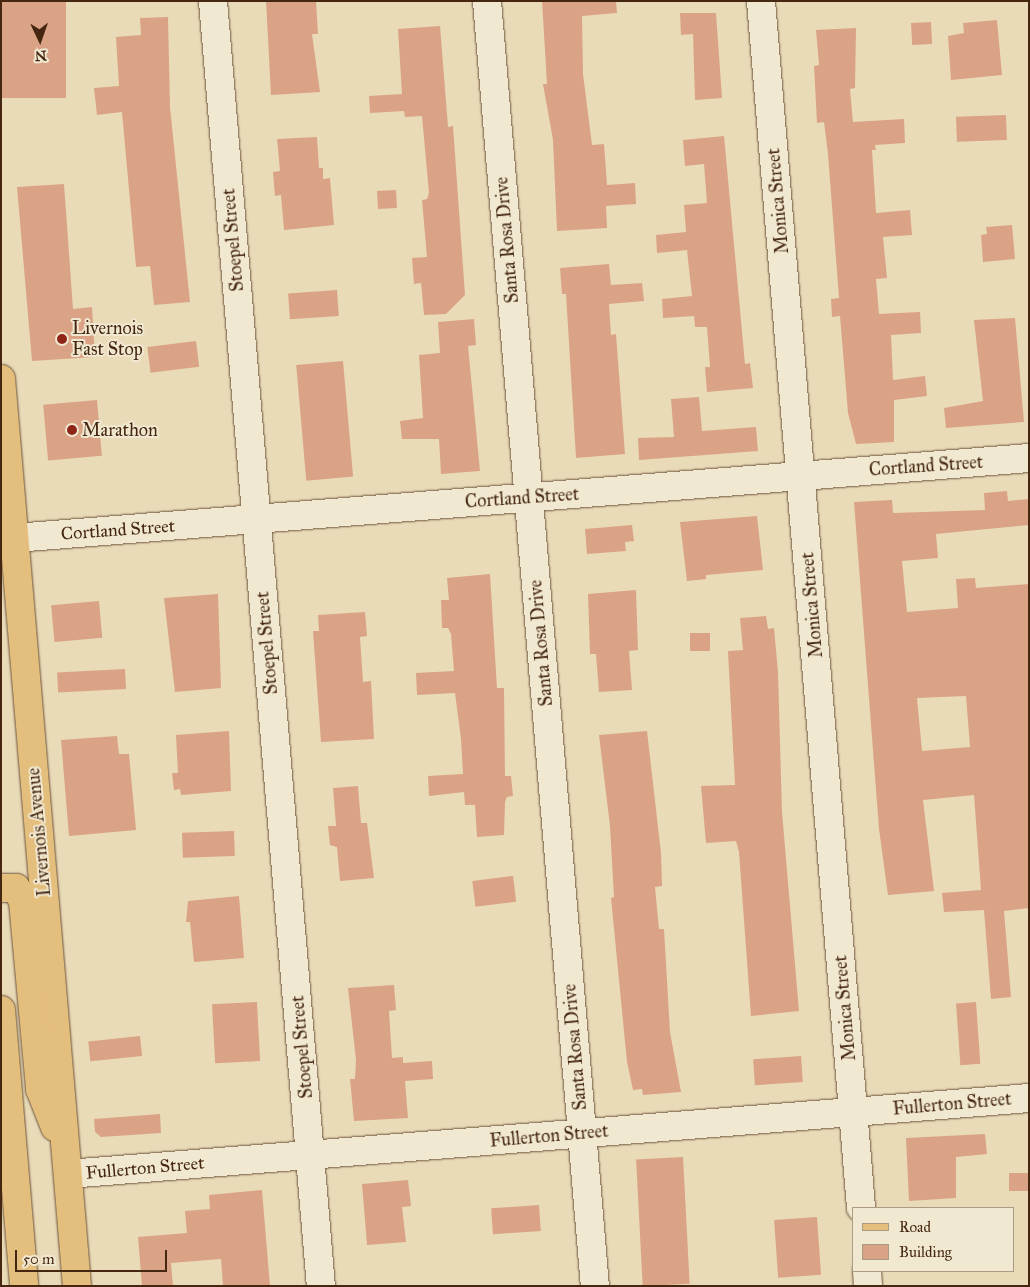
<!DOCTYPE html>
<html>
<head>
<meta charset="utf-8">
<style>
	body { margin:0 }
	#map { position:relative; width:1030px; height:1287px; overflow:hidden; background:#e9dbb8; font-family:"IM FELL Great Primer",serif }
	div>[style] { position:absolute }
	.building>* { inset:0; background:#daa385; transform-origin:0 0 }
	.roads { filter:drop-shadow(0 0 1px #6e543b) drop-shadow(0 0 1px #6e543b) }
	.minor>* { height:28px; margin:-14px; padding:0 14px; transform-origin:14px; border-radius:14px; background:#f1e8d1 }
	.major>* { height:28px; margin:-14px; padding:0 14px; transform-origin:14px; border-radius:14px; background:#e4be7c }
	.dots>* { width:14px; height:14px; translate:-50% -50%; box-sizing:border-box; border:2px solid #f1e8d1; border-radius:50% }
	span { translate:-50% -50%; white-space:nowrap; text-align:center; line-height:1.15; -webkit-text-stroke:4px #f1e8d1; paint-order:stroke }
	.street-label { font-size:18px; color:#452711 }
	.poi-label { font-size:18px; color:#452711 }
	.left { translate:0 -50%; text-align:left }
	.frame { position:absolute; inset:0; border:2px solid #452711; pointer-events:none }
	.legend { position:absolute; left:852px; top:1207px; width:162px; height:65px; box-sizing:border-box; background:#f1e8d1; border:1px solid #ac9b84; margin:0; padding:6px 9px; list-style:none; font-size:15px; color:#452711 }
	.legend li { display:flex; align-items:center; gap:10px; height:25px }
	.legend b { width:25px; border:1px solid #ac9b84 }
	.north { position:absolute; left:15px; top:15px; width:50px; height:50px; -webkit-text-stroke:4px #f1e8d1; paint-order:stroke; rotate:177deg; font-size:14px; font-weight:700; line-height:20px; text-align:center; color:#452711 }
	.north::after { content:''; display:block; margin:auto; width:18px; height:22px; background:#452711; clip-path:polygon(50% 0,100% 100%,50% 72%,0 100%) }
	.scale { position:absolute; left:15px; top:1250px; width:152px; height:22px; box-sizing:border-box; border:2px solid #452711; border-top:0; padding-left:6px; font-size:15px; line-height:18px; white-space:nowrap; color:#452711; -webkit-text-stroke:4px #f1e8d1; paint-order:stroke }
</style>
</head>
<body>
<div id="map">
	<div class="building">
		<i style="left:2px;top:1px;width:64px;height:97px"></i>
		<i style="clip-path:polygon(266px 1px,316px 1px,318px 34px,312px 34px,320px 92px,271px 95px)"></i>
		<i style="clip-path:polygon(542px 1px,616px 1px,617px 13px,582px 16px,583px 74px,592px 145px,604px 144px,607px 185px,635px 183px,636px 204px,606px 206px,607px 228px,557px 231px,553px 140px,543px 84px,547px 84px)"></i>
		<i style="clip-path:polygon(680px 13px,716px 13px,722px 98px,695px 100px,693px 34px,681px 35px)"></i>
		<i style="clip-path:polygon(168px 17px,170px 107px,190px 302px,154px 305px,150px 266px,136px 267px,122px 112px,97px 115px,94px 88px,119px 86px,116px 37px,141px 35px,140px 18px)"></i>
		<i style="clip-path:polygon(997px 20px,1002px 75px,951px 80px,948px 36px,964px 33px,963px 23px)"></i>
		<i style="left:931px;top:22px;width:22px;height:20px;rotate:87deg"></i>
		<i style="clip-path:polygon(440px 26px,448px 127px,453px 126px,465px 295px,446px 314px,424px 315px,421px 283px,414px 284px,412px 258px,427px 257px,422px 200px,427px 199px,429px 193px,422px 116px,405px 117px,404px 111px,370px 113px,369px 96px,402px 94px,398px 29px)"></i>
		<i style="clip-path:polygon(856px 28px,855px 88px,850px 89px,853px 122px,904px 119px,905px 143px,875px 145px,876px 150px,872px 150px,876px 213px,910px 210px,912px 235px,883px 237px,887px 278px,876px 279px,879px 314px,920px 312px,921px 333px,891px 335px,893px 380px,925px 376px,927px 396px,894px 400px,894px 442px,856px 444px,848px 413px,840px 316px,832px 317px,831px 299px,839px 298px,828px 154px,824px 122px,817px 123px,814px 66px,819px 65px,816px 30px)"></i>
		<i style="left:1006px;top:115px;width:25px;height:50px;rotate:88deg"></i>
		<i style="clip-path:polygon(724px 136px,745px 364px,750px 363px,753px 388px,707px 392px,705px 367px,710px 367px,707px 327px,695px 327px,694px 316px,663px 318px,662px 299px,692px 296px,687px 250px,657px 253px,656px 235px,686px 232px,684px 205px,707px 203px,704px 164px,685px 166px,683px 140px)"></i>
		<i style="clip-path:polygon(317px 137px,319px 168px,323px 168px,323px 179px,330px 178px,334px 225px,284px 230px,281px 195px,275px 196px,273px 172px,280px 171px,277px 139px)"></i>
		<i style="clip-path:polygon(64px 184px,73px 309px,92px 307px,95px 357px,32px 361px,17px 187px)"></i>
		<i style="left:396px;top:190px;width:18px;height:19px;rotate:87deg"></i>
		<i style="clip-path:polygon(1012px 225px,1015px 259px,983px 262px,981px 235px,987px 234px,986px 227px)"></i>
		<i style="clip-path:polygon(609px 264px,611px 285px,642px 283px,644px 301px,609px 304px,611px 335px,616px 334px,625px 454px,576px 458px,566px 294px,562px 294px,560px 268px)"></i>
		<i style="left:337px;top:290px;width:26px;height:49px;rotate:86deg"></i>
		<i style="clip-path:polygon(1015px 318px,1024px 422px,946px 428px,944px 408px,983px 401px,974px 320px)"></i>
		<i style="clip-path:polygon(474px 319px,476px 345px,468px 346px,480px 471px,441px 474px,439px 439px,402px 439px,400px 421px,423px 418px,419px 355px,440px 353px,438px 322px)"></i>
		<i style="left:196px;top:341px;width:26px;height:49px;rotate:83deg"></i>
		<i style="left:343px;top:361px;width:116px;height:47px;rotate:85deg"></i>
		<i style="clip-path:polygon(699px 397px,702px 431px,756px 427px,758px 451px,639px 460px,638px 438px,674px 437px,671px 399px)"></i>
		<i style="left:97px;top:400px;width:56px;height:54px;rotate:85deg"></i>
		<i style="clip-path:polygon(evenodd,1007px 491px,1008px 501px,1029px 499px,1029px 525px,936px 534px,938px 558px,902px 561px,907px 612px,958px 608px,956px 579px,975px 578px,976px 588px,1029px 584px,1029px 908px,1004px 911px,1011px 997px,991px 999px,984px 910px,944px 912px,942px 893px,981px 890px,974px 795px,923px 800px,934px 891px,888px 895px,879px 829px,854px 502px,892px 500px,893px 513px,985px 510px,984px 493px,1007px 491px,966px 696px,970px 747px,922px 751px,917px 698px,966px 696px)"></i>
		<i style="clip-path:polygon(757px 516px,763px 570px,706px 575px,706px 579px,687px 581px,680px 522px)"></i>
		<i style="clip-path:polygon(632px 525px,634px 541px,625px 542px,626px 551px,587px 554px,585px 529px)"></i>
		<i style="clip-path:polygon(490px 574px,497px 688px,504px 688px,505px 776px,511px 776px,513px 796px,507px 797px,505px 802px,504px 835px,477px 837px,475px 805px,465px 805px,464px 792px,429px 796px,428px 776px,463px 774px,461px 739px,455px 693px,417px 695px,416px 673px,454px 671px,451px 634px,448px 628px,442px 628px,441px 600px,449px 600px,447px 578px)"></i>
		<i style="clip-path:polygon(636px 590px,638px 650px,629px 651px,632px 690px,599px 692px,596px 654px,590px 654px,588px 594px)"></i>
		<i style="clip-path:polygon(218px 594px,221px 688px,175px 692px,164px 598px)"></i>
		<i style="left:99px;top:601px;width:37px;height:48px;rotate:85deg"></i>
		<i style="clip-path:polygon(365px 612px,367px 636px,360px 637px,363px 682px,371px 681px,374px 739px,321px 742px,313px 631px,319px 631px,318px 615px)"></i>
		<i style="clip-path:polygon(766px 616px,768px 629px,774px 628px,778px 672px,782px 812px,799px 1011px,751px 1016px,739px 852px,736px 841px,706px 843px,701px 786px,735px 785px,728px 651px,743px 650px,740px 618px)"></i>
		<i style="left:710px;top:633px;width:18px;height:20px;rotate:90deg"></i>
		<i style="left:125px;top:669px;width:20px;height:68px;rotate:87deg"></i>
		<i style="clip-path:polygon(229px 731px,231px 791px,181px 795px,180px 789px,174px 790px,172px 773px,178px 773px,176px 735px)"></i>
		<i style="clip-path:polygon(647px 731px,661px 853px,662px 886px,655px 887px,659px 929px,664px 929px,670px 1032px,681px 1092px,643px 1095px,642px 1089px,633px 1090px,627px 1062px,611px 898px,614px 897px,610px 826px,599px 735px)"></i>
		<i style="clip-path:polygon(117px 736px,119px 754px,129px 754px,136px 830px,69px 836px,61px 740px)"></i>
		<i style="clip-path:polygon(358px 786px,361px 823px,367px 823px,374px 878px,340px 881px,337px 847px,330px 845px,328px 826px,336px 826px,333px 788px)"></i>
		<i style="left:234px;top:831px;width:25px;height:52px;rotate:88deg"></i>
		<i style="left:513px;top:876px;width:26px;height:41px;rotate:83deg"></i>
		<i style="clip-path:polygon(239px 896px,244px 958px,194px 962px,190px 922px,186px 922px,188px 901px)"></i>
		<i style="clip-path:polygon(394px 985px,396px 1010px,389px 1011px,392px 1058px,403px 1057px,403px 1063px,432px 1061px,433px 1079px,405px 1081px,408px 1118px,354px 1121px,350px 1079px,355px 1079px,356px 1060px,348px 988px)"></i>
		<i style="left:257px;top:1002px;width:59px;height:45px;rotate:87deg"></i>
		<i style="left:976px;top:1002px;width:62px;height:20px;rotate:86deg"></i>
		<i style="left:140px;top:1036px;width:20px;height:52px;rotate:84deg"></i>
		<i style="left:801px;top:1056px;width:26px;height:48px;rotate:86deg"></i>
		<i style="clip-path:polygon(160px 1114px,161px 1133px,101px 1137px,95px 1132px,94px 1119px)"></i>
		<i style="clip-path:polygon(985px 1134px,987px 1154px,956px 1157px,956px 1198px,909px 1201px,906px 1138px)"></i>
		<i style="left:683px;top:1157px;width:127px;height:47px;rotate:87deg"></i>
		<i style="left:1029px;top:1173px;width:18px;height:20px;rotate:90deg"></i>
		<i style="clip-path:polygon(408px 1180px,411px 1206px,402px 1207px,406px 1242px,367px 1245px,362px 1184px)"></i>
		<i style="clip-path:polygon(262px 1190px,270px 1286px,223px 1286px,221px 1259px,171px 1263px,173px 1286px,142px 1286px,138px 1237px,187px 1233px,185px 1211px,210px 1209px,209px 1195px)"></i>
		<i style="left:539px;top:1205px;width:26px;height:48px;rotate:86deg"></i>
		<i style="left:817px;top:1217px;width:58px;height:43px;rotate:86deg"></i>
	</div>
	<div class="roads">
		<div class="minor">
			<i style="left:213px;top:1px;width:1290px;rotate:85.2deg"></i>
			<i style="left:487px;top:1px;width:1290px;rotate:85.2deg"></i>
			<i style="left:761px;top:1px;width:1211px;rotate:85.26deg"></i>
			<i style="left:15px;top:538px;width:1017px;rotate:-4.51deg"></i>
			<i style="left:68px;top:1174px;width:964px;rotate:-4.52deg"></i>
			<i style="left:867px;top:1271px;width:15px;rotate:86deg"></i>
		</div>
		<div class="major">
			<i style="left:1px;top:379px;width:910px;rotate:85.21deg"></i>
			<i style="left:1px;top:888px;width:15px"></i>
			<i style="left:16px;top:888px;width:15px;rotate:62deg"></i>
			<i style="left:23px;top:901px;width:189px;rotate:84.8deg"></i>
			<i style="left:40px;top:1089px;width:41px;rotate:68.5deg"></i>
			<i style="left:1px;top:1010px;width:277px;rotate:85.2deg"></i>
		</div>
	</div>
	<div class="dots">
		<i style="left:62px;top:339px;background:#8f2418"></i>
		<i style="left:72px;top:430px;background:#8f2418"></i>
	</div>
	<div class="street-label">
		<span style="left:778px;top:201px;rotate:-95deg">Monica Street</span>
		<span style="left:233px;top:240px;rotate:-95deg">Stoepel Street</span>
		<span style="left:507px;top:240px;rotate:-95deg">Santa Rosa Drive</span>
		<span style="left:926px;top:466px;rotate:-4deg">Cortland Street</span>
		<span style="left:522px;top:498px;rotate:-4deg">Cortland Street</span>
		<span style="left:118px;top:530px;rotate:-4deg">Cortland Street</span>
		<span style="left:812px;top:605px;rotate:-95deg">Monica Street</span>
		<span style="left:267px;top:643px;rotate:-95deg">Stoepel Street</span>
		<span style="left:541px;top:643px;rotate:-95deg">Santa Rosa Drive</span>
		<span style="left:39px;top:832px;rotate:-95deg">Livernois Avenue</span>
		<span style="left:845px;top:1008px;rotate:-95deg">Monica Street</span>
		<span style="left:302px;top:1047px;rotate:-95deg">Stoepel Street</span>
		<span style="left:575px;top:1047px;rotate:-95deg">Santa Rosa Drive</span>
		<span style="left:952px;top:1104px;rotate:-5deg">Fullerton Street</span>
		<span style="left:549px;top:1136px;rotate:-5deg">Fullerton Street</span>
		<span style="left:145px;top:1168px;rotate:-5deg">Fullerton Street</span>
	</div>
	<div class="poi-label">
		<span class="left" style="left:72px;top:339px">Livernois<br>Fast Stop</span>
		<span class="left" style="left:82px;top:430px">Marathon</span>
	</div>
	<div class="frame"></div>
	<ul class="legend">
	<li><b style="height:6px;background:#e4be7c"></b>Road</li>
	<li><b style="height:14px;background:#daa385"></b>Building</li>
	</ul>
	<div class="north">N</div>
	<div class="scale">50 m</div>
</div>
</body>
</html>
